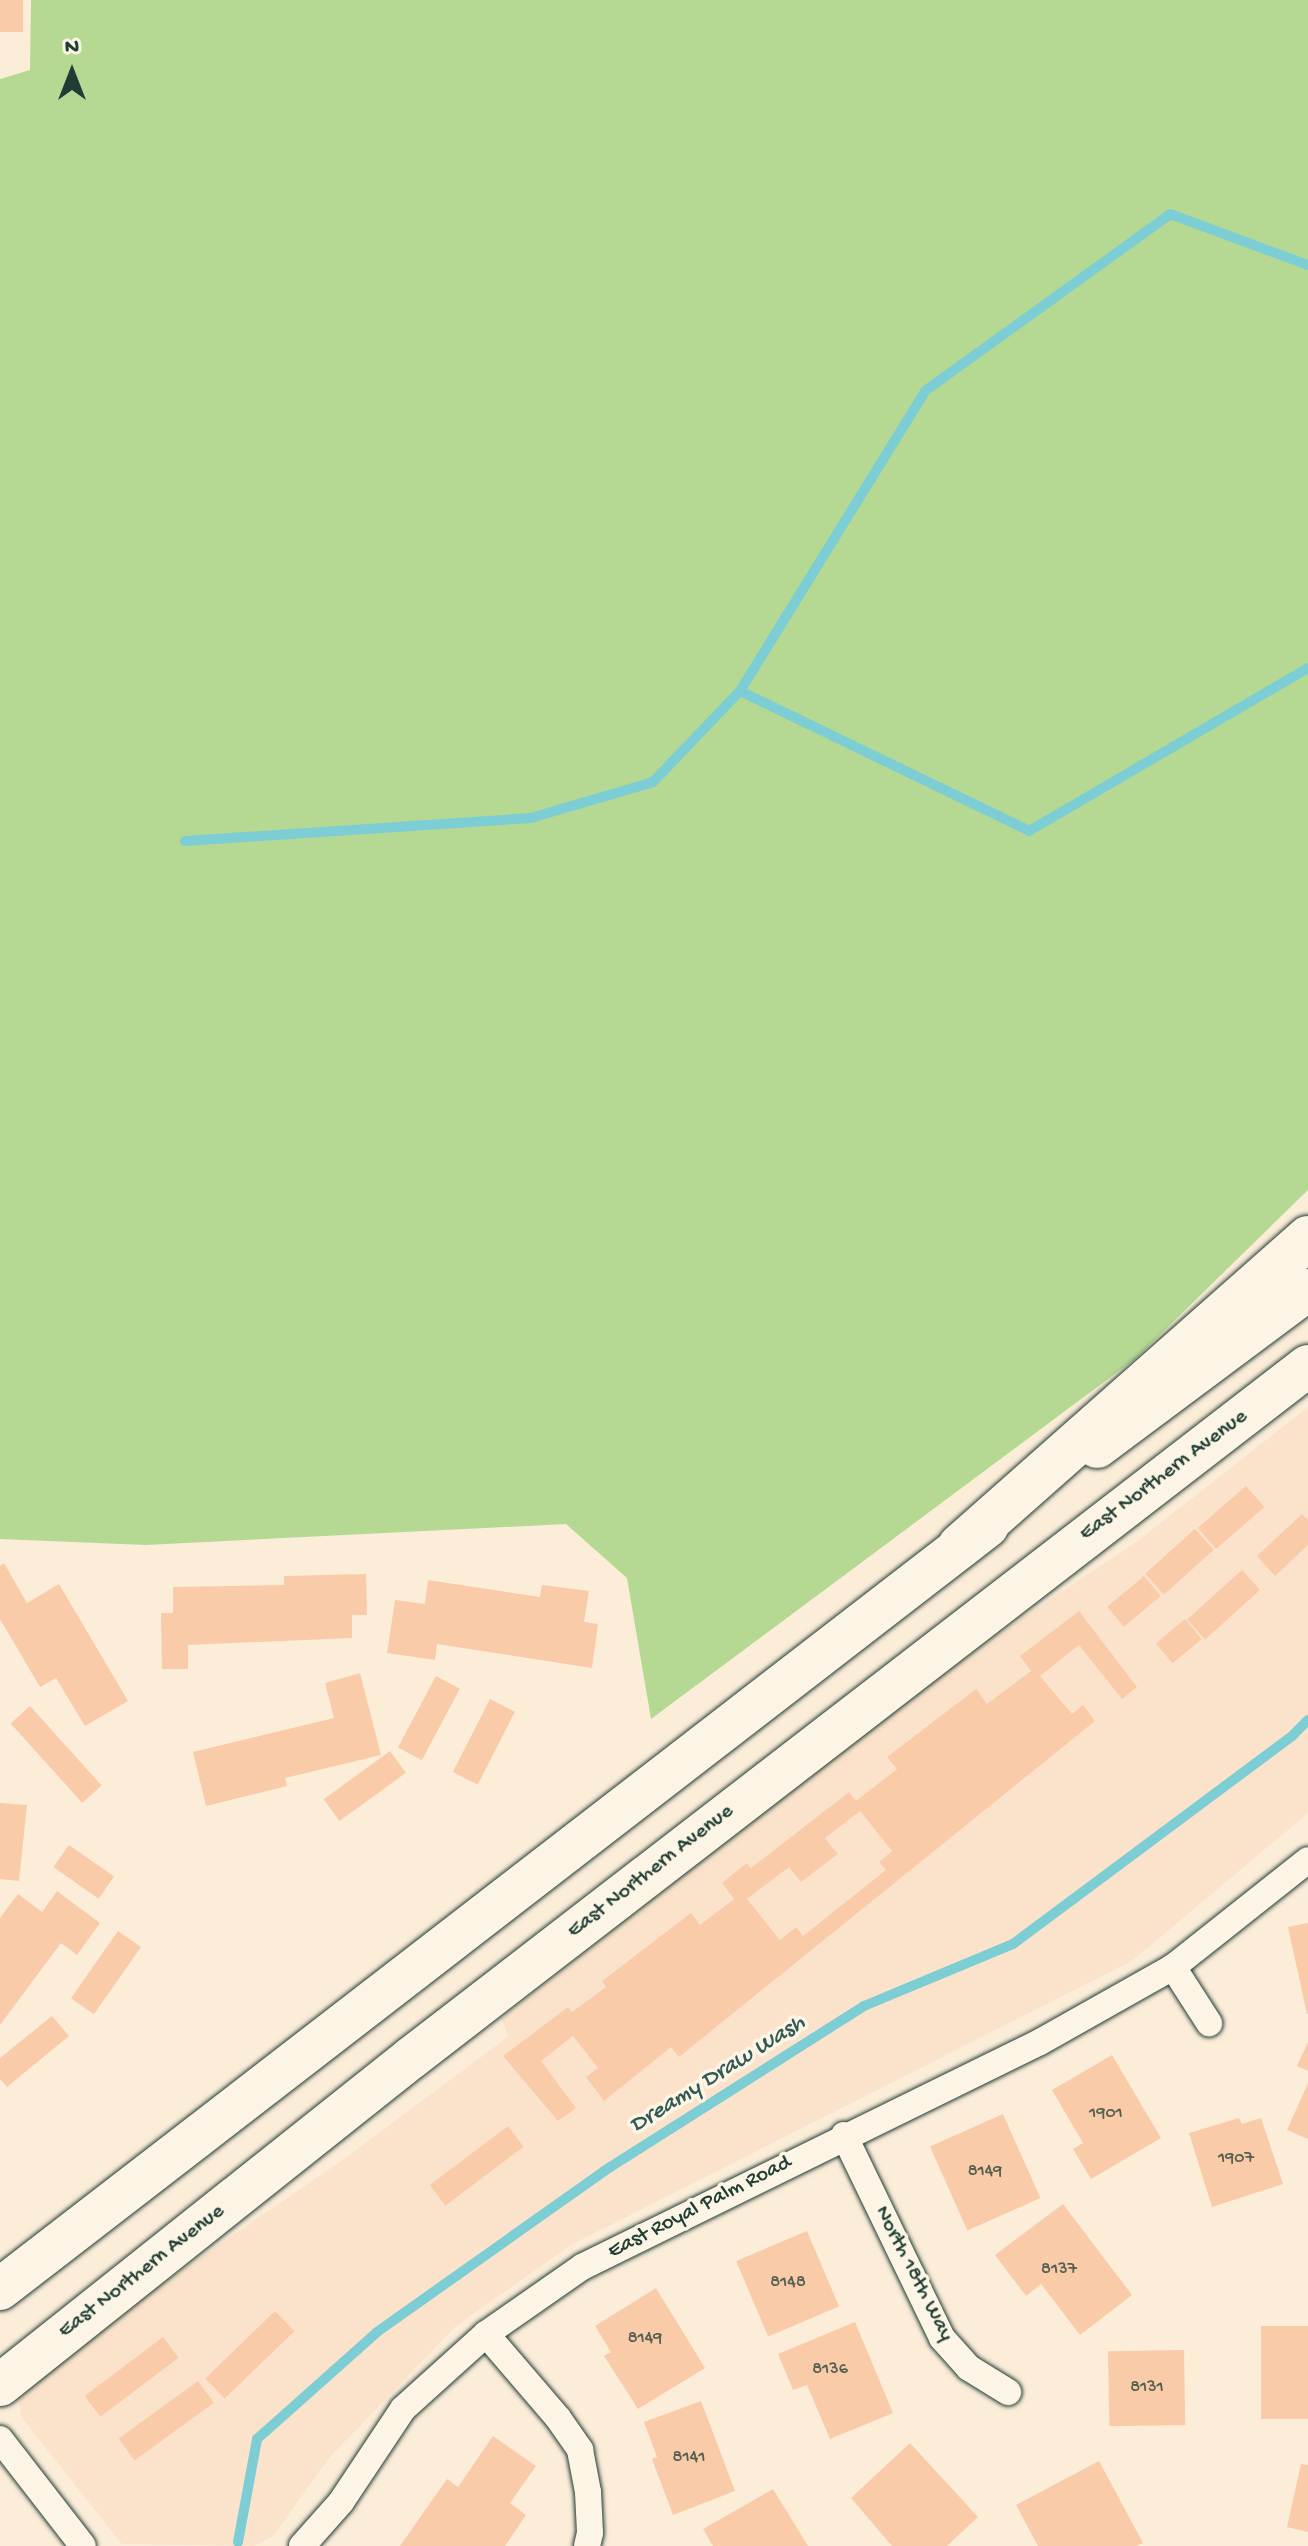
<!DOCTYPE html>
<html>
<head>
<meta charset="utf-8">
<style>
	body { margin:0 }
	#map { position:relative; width:1308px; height:2546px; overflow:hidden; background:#fcedd9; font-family:"Gochi Hand",sans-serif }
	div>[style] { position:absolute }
	.built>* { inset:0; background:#fbe3cb }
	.green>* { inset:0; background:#b5d993 }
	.stream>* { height:10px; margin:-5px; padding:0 5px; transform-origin:5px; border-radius:5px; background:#7dced4 }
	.building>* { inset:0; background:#facba9; transform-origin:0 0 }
	.roads { filter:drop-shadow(0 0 2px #1f3d34) drop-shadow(0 0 2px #1f3d34) }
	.minor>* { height:26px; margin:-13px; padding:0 13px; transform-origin:13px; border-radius:13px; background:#fcf5e5 }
	.primary>* { height:42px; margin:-21px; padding:0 21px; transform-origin:21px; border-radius:21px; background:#fcf5e5 }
	.motorway>* { height:44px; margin:-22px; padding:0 22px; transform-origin:22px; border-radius:22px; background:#fcf5e5 }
	span { translate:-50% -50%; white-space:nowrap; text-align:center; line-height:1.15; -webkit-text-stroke:7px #fcf5e5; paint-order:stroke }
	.number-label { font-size:18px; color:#566051 }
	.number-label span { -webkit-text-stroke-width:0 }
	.street-label { font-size:22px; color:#1f3d34 }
	.water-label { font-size:24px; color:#325a54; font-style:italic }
	.north { position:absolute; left:32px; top:32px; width:80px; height:80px; -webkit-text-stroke:6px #fcf5e5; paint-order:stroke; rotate:0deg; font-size:22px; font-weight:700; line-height:32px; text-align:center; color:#1f3d34 }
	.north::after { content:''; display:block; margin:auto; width:28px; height:36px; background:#1f3d34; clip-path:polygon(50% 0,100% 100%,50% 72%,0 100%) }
</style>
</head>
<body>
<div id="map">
	<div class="built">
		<i style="clip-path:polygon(1308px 1407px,1308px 1813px,1132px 1961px,571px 2245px,456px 2326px,330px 2457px,273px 2536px,255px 2546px,122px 2544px,21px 2417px,19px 2401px,27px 2386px,159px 2286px,341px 2161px,508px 2037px,502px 2018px,928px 1681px,1139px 1540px)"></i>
	</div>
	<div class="green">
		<i style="clip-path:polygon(31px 0,1308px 0,1308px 1190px,1135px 1359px,651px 1719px,627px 1578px,566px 1524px,146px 1545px,0 1539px,0 79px,30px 70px)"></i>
	</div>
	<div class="stream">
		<i style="left:740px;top:691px;width:321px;rotate:25.8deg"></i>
		<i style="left:1029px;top:831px;width:323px;rotate:-30.3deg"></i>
		<i style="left:185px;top:841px;width:347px;rotate:-3.8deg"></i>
		<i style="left:531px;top:818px;width:127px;rotate:-16.4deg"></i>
		<i style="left:653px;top:782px;width:126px;rotate:-46.3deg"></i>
		<i style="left:740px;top:691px;width:352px;rotate:-58.3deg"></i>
		<i style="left:925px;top:391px;width:302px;rotate:-35.8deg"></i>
		<i style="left:1170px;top:214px;width:147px;rotate:20.3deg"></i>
		<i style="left:238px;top:2542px;width:105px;rotate:-79.5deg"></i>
		<i style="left:257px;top:2439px;width:161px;rotate:-41.7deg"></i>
		<i style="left:377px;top:2332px;width:278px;rotate:-35.3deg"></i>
		<i style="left:604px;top:2171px;width:308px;rotate:-32.4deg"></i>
		<i style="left:864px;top:2006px;width:161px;rotate:-22.6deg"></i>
		<i style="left:1013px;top:1944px;width:349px;rotate:-36.7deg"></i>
		<i style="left:1293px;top:1735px;width:21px;rotate:-45deg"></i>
	</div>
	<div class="building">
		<i style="left:0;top:0;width:23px;height:32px"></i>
		<i style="left:1246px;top:1486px;width:28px;height:64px;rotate:49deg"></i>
		<i style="clip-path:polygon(1302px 1514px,1308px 1520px,1308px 1545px,1275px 1576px,1257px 1556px)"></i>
		<i style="left:1195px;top:1529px;width:28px;height:67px;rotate:48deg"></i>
		<i style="clip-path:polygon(4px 1563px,27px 1603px,59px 1584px,128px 1701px,85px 1726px,56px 1678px,40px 1687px,0 1619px,0 1566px)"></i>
		<i style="left:1242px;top:1570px;width:27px;height:74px;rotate:48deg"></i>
		<i style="clip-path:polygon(366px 1574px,367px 1615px,352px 1615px,352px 1638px,188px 1645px,188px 1669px,162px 1669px,161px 1613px,173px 1613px,173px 1587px,284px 1585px,284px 1576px)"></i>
		<i style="left:1144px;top:1576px;width:26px;height:48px;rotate:50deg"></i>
		<i style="clip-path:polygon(428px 1580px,540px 1597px,542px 1585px,589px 1591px,584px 1622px,598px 1624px,592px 1668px,437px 1644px,435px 1660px,387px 1653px,395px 1600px,425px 1604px)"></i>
		<i style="clip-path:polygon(evenodd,1079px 1611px,1137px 1687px,1122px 1699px,1079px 1645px,1040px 1676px,1072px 1714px,1083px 1705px,1095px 1721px,679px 2057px,671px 2047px,604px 2101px,586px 2077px,598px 2068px,573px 2036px,541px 2061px,576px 2108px,558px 2121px,503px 2056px,568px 2007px,572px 2012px,606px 1987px,602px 1981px,691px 1913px,700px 1925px,734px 1899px,722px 1883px,747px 1863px,751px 1868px,849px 1792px,856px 1801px,897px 1769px,887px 1757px,976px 1689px,987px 1704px,1031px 1671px,1020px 1656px,1079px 1611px,860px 1811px,892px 1851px,879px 1862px,886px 1870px,803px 1936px,796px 1927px,780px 1940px,747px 1899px,789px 1867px,801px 1882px,838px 1854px,825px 1838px,860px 1811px)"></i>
		<i style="left:1185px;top:1619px;width:26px;height:38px;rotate:50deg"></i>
		<i style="clip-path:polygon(360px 1673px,381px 1755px,285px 1778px,287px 1786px,206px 1806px,193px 1752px,334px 1718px,325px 1683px)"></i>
		<i style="left:436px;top:1676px;width:27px;height:81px;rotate:28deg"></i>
		<i style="left:490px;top:1699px;width:28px;height:82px;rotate:27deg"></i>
		<i style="left:30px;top:1706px;width:107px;height:26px;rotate:48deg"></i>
		<i style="left:390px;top:1751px;width:27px;height:82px;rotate:54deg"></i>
		<i style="clip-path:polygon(0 1803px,27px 1805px,19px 1881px,0 1879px)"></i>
		<i style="left:69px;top:1845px;width:55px;height:27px;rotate:35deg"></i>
		<i style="clip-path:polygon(57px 1891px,100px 1923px,77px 1955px,61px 1943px,0 2025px,0 1918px,18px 1894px,42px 1912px)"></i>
		<i style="clip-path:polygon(1308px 1923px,1308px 2014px,1307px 2014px,1288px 1927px)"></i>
		<i style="left:118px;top:1931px;width:28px;height:82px;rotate:35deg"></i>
		<i style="clip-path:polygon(52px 2016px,69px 2036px,7px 2087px,0 2079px,0 2058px)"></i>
		<i style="clip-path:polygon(1308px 2042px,1308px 2071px,1297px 2066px)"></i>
		<i style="clip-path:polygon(1112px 2055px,1161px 2138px,1091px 2179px,1073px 2149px,1083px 2143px,1052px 2090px)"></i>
		<i style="clip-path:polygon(1308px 2083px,1308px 2139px,1287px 2130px)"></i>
		<i style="left:1003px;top:2114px;width:92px;height:80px;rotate:66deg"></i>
		<i style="clip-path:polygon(1239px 2118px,1242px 2124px,1261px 2118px,1283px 2184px,1212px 2207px,1189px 2133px)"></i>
		<i style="left:508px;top:2126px;width:26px;height:98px;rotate:53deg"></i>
		<i style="clip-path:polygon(1063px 2204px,1132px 2295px,1080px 2335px,1041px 2284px,1026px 2296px,995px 2255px)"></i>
		<i style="left:807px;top:2231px;width:82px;height:77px;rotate:67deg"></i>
		<i style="clip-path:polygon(656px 2288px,705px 2368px,638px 2409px,604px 2356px,611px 2352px,595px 2326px)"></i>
		<i style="left:275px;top:2311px;width:28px;height:97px;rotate:46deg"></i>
		<i style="clip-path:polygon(855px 2322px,893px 2413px,830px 2439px,807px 2385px,793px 2390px,778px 2354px)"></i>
		<i style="left:1261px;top:2326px;width:47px;height:93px"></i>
		<i style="left:163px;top:2337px;width:26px;height:98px;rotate:53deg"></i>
		<i style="left:1184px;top:2350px;width:75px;height:76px;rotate:89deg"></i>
		<i style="left:198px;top:2381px;width:27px;height:98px;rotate:54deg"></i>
		<i style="clip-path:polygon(701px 2401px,735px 2491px,673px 2515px,652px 2459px,657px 2457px,644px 2422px)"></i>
		<i style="clip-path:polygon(493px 2436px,536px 2466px,510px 2503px,526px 2515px,505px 2546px,400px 2546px,447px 2479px,458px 2487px)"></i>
		<i style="clip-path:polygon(910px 2443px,978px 2517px,947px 2546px,892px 2546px,851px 2498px)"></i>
		<i style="clip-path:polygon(1099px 2461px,1143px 2543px,1136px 2546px,1038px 2546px,1016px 2505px)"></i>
		<i style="clip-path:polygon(1301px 2464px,1308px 2465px,1308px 2532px,1287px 2527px)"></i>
		<i style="clip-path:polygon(773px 2489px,808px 2546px,713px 2546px,703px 2529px)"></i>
	</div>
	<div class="roads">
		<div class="minor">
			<i style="left:1173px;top:1967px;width:67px;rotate:57.3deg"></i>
			<i style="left:844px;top:2135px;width:225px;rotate:64.2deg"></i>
			<i style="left:942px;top:2338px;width:40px;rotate:48deg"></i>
			<i style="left:969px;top:2368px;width:46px;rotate:31.6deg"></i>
			<i style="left:486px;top:2334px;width:111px;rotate:49.4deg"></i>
			<i style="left:558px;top:2418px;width:39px;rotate:55deg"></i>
			<i style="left:580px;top:2450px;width:43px;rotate:79.2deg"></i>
			<i style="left:588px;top:2492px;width:41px;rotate:87.2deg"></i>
			<i style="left:590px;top:2533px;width:13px;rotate:103deg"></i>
			<i style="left:0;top:2439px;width:135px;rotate:52.2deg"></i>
			<i style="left:302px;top:2546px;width:59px;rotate:-48.4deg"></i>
			<i style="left:341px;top:2502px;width:112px;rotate:-56.3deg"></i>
			<i style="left:403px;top:2409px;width:112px;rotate:-42.1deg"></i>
			<i style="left:486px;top:2334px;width:117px;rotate:-34.9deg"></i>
			<i style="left:582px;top:2267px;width:510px;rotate:-26.16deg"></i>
			<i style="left:1040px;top:2042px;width:153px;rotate:-29.4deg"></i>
			<i style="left:1173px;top:1967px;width:172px;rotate:-38.4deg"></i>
		</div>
		<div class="primary">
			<i style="left:1097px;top:1447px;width:263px;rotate:-36.7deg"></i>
			<i style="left:0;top:2289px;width:1248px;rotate:-37.68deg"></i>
			<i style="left:0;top:2385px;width:525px;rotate:-38.51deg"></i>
			<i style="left:411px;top:2058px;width:1133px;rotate:-37.65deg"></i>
		</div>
		<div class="motorway">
			<i style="left:960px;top:1546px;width:465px;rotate:-41.5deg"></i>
		</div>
	</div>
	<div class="number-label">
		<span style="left:1106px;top:2114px">1901</span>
		<span style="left:1236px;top:2159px">1907</span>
		<span style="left:985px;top:2172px">8149</span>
		<span style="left:1059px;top:2270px">8137</span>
		<span style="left:788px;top:2283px">8148</span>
		<span style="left:645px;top:2339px">8149</span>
		<span style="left:830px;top:2370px">8136</span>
		<span style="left:1147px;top:2388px">8131</span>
		<span style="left:689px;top:2458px">8141</span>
	</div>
	<div class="street-label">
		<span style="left:1164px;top:1476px;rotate:-37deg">East Northern Avenue</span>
		<span style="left:651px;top:1872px;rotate:-38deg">East Northern Avenue</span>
		<span style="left:700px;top:2208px;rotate:-27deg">East Royal Palm Road</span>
		<span style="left:142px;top:2272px;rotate:-38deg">East Northern Avenue</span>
		<span style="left:913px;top:2274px;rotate:63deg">North 18th Way</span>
	</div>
	<div class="water-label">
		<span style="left:718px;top:2075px;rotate:-32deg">Dreamy Draw Wash</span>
	</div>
	<div class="north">N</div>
</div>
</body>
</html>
